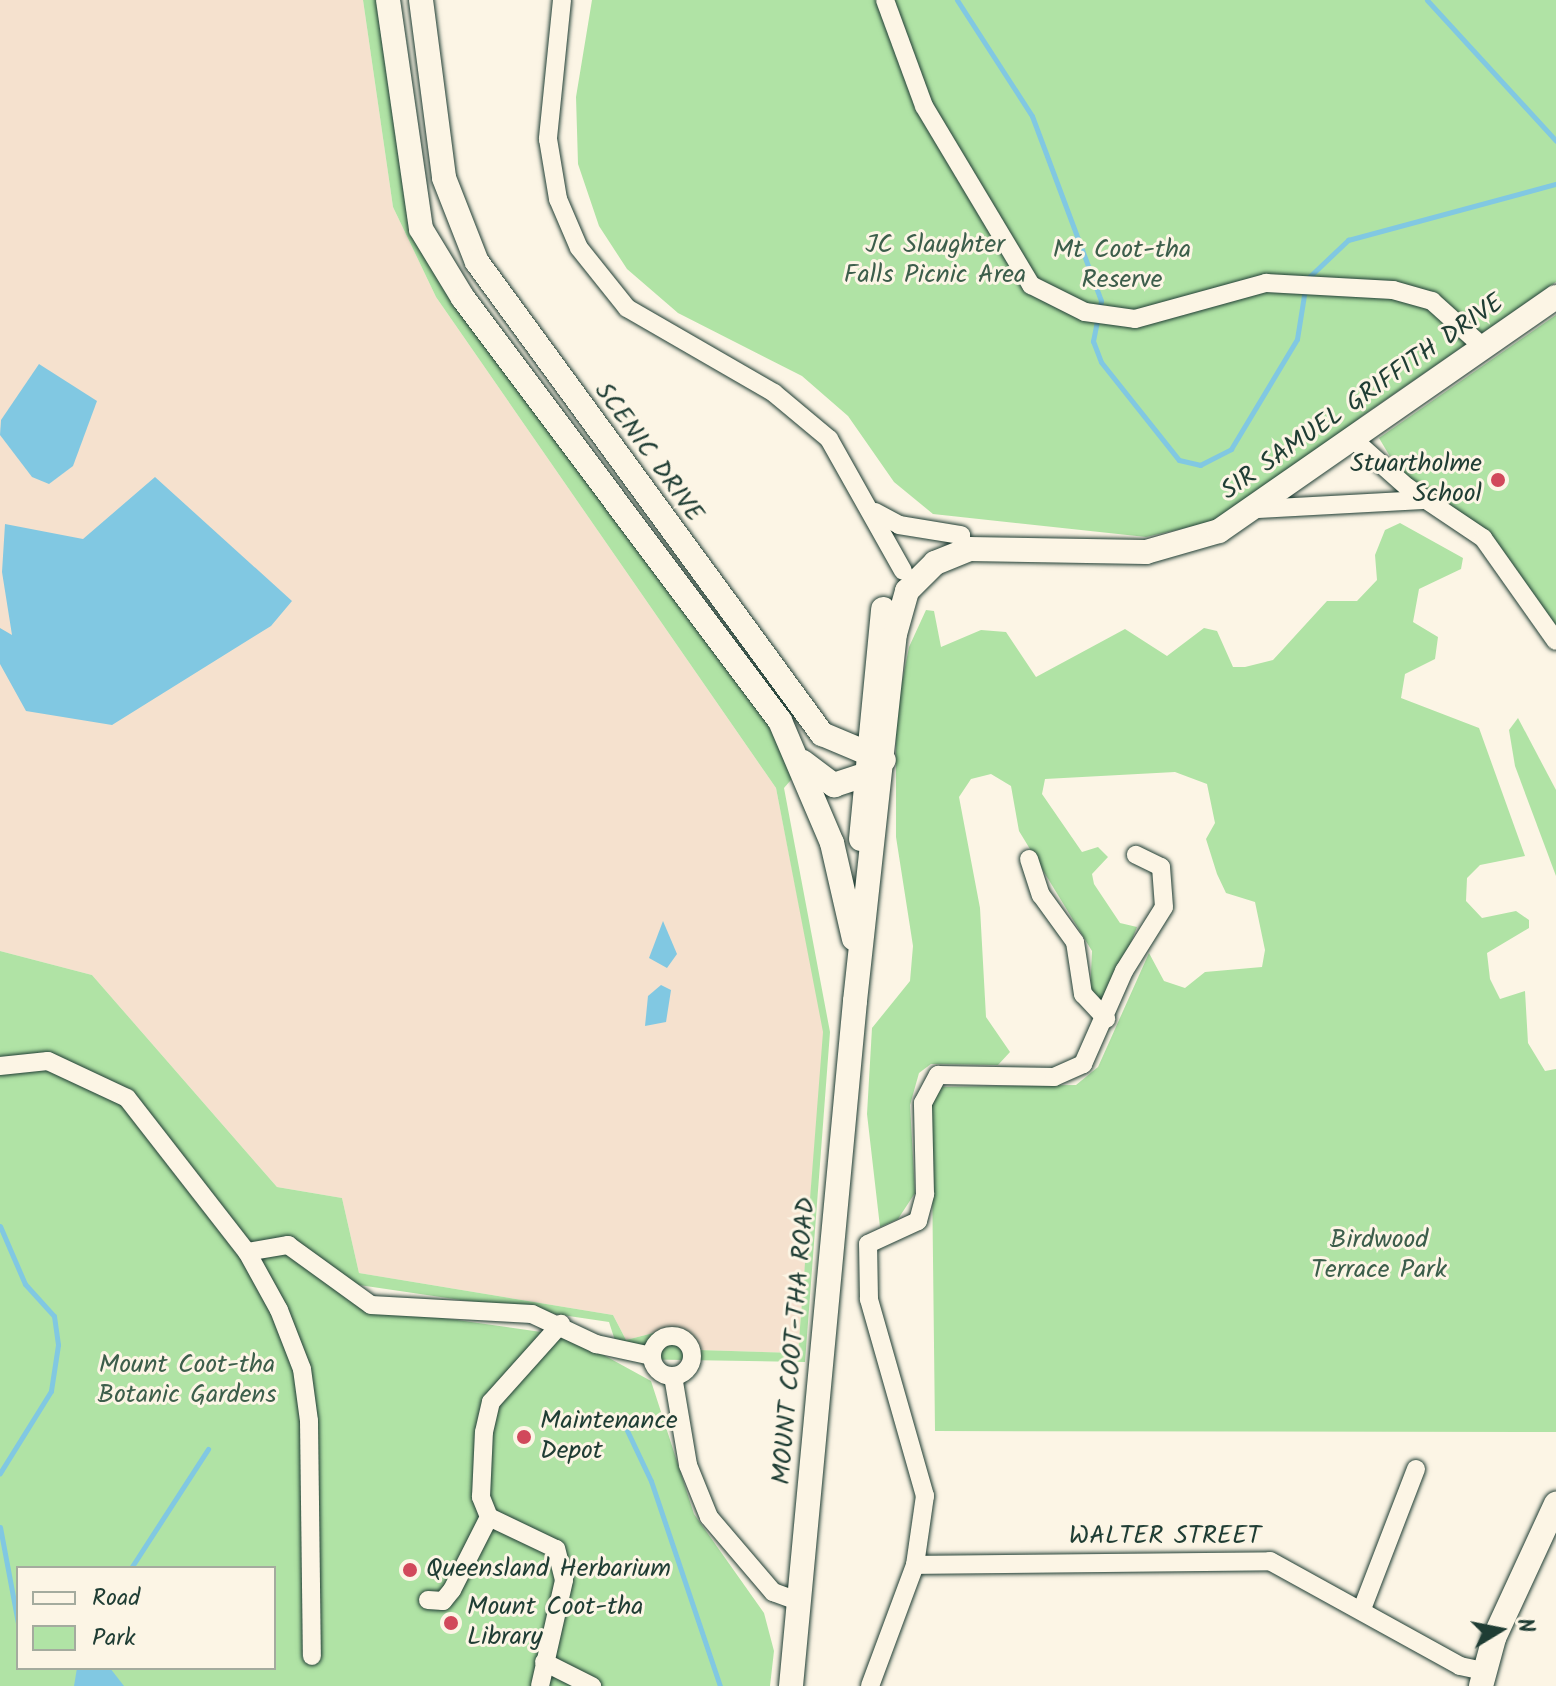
<!DOCTYPE html>
<html>
<head>
<meta charset="utf-8">
<style>
	body { margin:0 }
	#map { position:relative; width:1556px; height:1686px; overflow:hidden; background:#fcf5e5; font-family:Kalam,sans-serif }
	div>[style] { position:absolute }
	.built>* { inset:0; background:#f5e1ce }
	.green>* { inset:0; background:#b0e3a5 }
	.water>* { inset:0; background:#81c8e2 }
	.stream>* { height:5px; margin:-2.5px; padding:0 2.5px; transform-origin:2.5px; border-radius:2.5px; background:#81c8e2 }
	.roads { filter:drop-shadow(0 0 2px #1f3d34) drop-shadow(0 0 2px #1f3d34) }
	.street>* { height:18px; margin:-9px; padding:0 9px; transform-origin:9px; border-radius:9px; background:#fcf5e5 }
	.street>.ring { margin:-9px; padding:0; box-sizing:content-box; background:none; border:18px solid #fcf5e5; border-radius:50% }
	.secondary>* { height:24px; margin:-12px; padding:0 12px; transform-origin:12px; border-radius:12px; background:#fcf5e5 }
	.dots>* { width:22px; height:22px; translate:-50% -50%; box-sizing:border-box; border:4px solid #fcf5e5; border-radius:50% }
	span { translate:-50% -50%; white-space:nowrap; text-align:center; line-height:1.15; -webkit-text-stroke:6px #fcf5e5; paint-order:stroke }
	.park-label { font-size:26px; color:#3c5e4b }
	.street-label { font-size:26px; color:#1f3d34 }
	.poi-label { font-size:26px; color:#1f3d34 }
	.right { translate:-100% -50%; text-align:right }
	.left { translate:0 -50%; text-align:left }
	.legend { position:absolute; left:16px; top:1566px; width:260px; height:104px; box-sizing:border-box; background:#fcf5e5; border:2px solid #a4ab9e; margin:0; padding:10px 14px; list-style:none; font-size:24px; color:#1f3d34 }
	.legend li { display:flex; align-items:center; gap:16px; height:40px }
	.legend b { width:40px; border:2px solid #a4ab9e }
	.north { position:absolute; left:1460px; top:1590px; width:80px; height:80px; -webkit-text-stroke:6px #fcf5e5; paint-order:stroke; rotate:80deg; font-size:22px; font-weight:700; line-height:32px; text-align:center; color:#1f3d34 }
	.north::after { content:''; display:block; margin:auto; width:28px; height:36px; background:#1f3d34; clip-path:polygon(50% 0,100% 100%,50% 72%,0 100%) }
</style>
</head>
<body>
<div id="map">
	<div class="built">
		<i style="clip-path:polygon(0 0,363px 0,393px 207px,436px 297px,776px 788px,824px 1032px,798px 1353px,698px 1350px,677px 1327px,626px 1340px,613px 1315px,359px 1273px,342px 1198px,277px 1187px,92px 975px,0 951px)"></i>
	</div>
	<div class="green">
		<i style="clip-path:polygon(evenodd,363px 0,379px 0,408px 220px,774px 730px,796px 774px,784px 788px,830px 1032px,805px 1362px,621px 1359px,609px 1322px,359px 1285px,358px 1306px,569px 1336px,651px 1381px,694px 1514px,764px 1613px,774px 1651px,770px 1686px,0 1686px,0 951px,92px 975px,277px 1187px,342px 1198px,359px 1273px,613px 1315px,626px 1340px,677px 1327px,698px 1350px,798px 1353px,823px 1032px,776px 788px,436px 297px,393px 207px,363px 0,18px 1568px,274px 1568px,274px 1668px,18px 1668px,18px 1568px)"></i>
		<i style="clip-path:polygon(592px 0,1556px 0,1556px 282px,1362px 416px,1261px 497px,1211px 522px,1146px 537px,933px 514px,894px 482px,848px 416px,802px 376px,678px 313px,627px 269px,599px 226px,578px 164px,576px 97px)"></i>
		<i style="clip-path:polygon(1556px 315px,1556px 641px,1485px 532px,1398px 470px,1379px 438px)"></i>
		<i style="clip-path:polygon(1400px 523px,1463px 558px,1461px 569px,1419px 589px,1413px 622px,1438px 637px,1435px 659px,1405px 674px,1401px 698px,1479px 728px,1525px 856px,1480px 865px,1467px 878px,1466px 901px,1482px 918px,1516px 911px,1529px 920px,1529px 928px,1487px 953px,1490px 979px,1500px 999px,1525px 991px,1528px 1043px,1545px 1071px,1556px 1069px,1556px 1432px,935px 1431px,931px 1087px,1076px 1085px,1098px 1067px,1149px 953px,1164px 981px,1185px 988px,1205px 972px,1262px 967px,1265px 950px,1255px 902px,1226px 893px,1217px 874px,1206px 839px,1215px 823px,1207px 784px,1175px 772px,1045px 779px,1042px 794px,1082px 852px,1098px 847px,1108px 857px,1092px 874px,1094px 884px,1120px 923px,1137px 927px,1111px 993px,1098px 1002px,1090px 996px,1092px 951px,1019px 831px,1011px 786px,991px 774px,971px 779px,959px 797px,980px 908px,986px 1017px,1010px 1052px,998px 1065px,931px 1064px,919px 1073px,910px 1105px,915px 1193px,898px 1219px,880px 1227px,867px 1114px,872px 1028px,910px 981px,913px 946px,896px 837px,896px 712px,909px 647px,926px 610px,934px 611px,941px 647px,981px 630px,1006px 632px,1036px 677px,1125px 629px,1167px 656px,1204px 628px,1217px 631px,1233px 667px,1245px 667px,1273px 660px,1327px 601px,1357px 601px,1377px 580px,1375px 555px,1385px 530px)"></i>
		<i style="clip-path:polygon(1518px 718px,1556px 790px,1556px 876px,1515px 766px,1509px 730px)"></i>
	</div>
	<div class="water">
		<i style="clip-path:polygon(39px 364px,97px 401px,73px 466px,49px 484px,32px 477px,0 435px,1px 420px)"></i>
		<i style="clip-path:polygon(155px 477px,292px 601px,271px 626px,112px 725px,26px 711px,0 664px,0 628px,12px 635px,2px 572px,5px 524px,83px 539px)"></i>
		<i style="clip-path:polygon(663px 921px,677px 954px,667px 968px,649px 958px)"></i>
		<i style="clip-path:polygon(661px 985px,671px 990px,666px 1022px,645px 1026px,648px 996px)"></i>
		<i style="clip-path:polygon(77px 1668px,110px 1668px,124px 1686px,74px 1686px)"></i>
	</div>
	<div class="stream">
		<i style="left:957px;top:0;width:138px;rotate:57.1deg"></i>
		<i style="left:1032px;top:116px;width:197px;rotate:69.5deg"></i>
		<i style="left:1101px;top:301px;width:41px;rotate:101.3deg"></i>
		<i style="left:1093px;top:341px;width:22px;rotate:69deg"></i>
		<i style="left:1101px;top:362px;width:125px;rotate:51.5deg"></i>
		<i style="left:1179px;top:460px;width:22px;rotate:13deg"></i>
		<i style="left:1200px;top:465px;width:35px;rotate:-27deg"></i>
		<i style="left:1231px;top:449px;width:128px;rotate:-59deg"></i>
		<i style="left:1297px;top:339px;width:51px;rotate:-80.9deg"></i>
		<i style="left:1427px;top:0;width:191px;rotate:47.5deg"></i>
		<i style="left:1307px;top:279px;width:57px;rotate:-43.6deg"></i>
		<i style="left:1348px;top:240px;width:215px;rotate:-15.1deg"></i>
		<i style="left:0;top:1226px;width:63px;rotate:66.7deg"></i>
		<i style="left:25px;top:1284px;width:43px;rotate:47.8deg"></i>
		<i style="left:54px;top:1316px;width:29px;rotate:82deg"></i>
		<i style="left:58px;top:1345px;width:47px;rotate:98.7deg"></i>
		<i style="left:51px;top:1391px;width:97px;rotate:121.9deg"></i>
		<i style="left:623px;top:1422px;width:65px;rotate:64.6deg"></i>
		<i style="left:651px;top:1481px;width:216px;rotate:71.4deg"></i>
		<i style="left:0;top:1527px;width:98px;rotate:79.4deg"></i>
		<i style="left:131px;top:1568px;width:142px;rotate:-57.1deg"></i>
	</div>
	<div class="roads">
		<div class="street">
			<i style="left:562px;top:0;width:140px;rotate:95.8deg"></i>
			<i style="left:548px;top:139px;width:61px;rotate:80.5deg"></i>
			<i style="left:558px;top:199px;width:53px;rotate:66.8deg"></i>
			<i style="left:579px;top:248px;width:77px;rotate:51.3deg"></i>
			<i style="left:627px;top:308px;width:170px;rotate:30deg"></i>
			<i style="left:774px;top:393px;width:72px;rotate:39.9deg"></i>
			<i style="left:829px;top:439px;width:151px;rotate:60.7deg"></i>
			<i style="left:885px;top:0;width:113px;rotate:69.8deg"></i>
			<i style="left:924px;top:106px;width:209px;rotate:59.1deg"></i>
			<i style="left:1031px;top:285px;width:60px;rotate:26.6deg"></i>
			<i style="left:1085px;top:312px;width:50px;rotate:8deg"></i>
			<i style="left:1135px;top:319px;width:136px;rotate:-15.4deg"></i>
			<i style="left:1266px;top:283px;width:127px;rotate:3.2deg"></i>
			<i style="left:1393px;top:290px;width:41px;rotate:15.8deg"></i>
			<i style="left:1432px;top:301px;width:67px;rotate:42deg"></i>
			<i style="left:1354px;top:440px;width:71px;rotate:41.6deg"></i>
			<i style="left:1407px;top:487px;width:92px;rotate:33.9deg"></i>
			<i style="left:1483px;top:538px;width:126px;rotate:54.7deg"></i>
			<i style="left:1258px;top:509px;width:165px;rotate:-3.1deg"></i>
			<i style="left:875px;top:512px;width:27px;rotate:28deg"></i>
			<i style="left:899px;top:525px;width:63px;rotate:9.2deg"></i>
			<i style="left:1029px;top:859px;width:38px;rotate:72deg"></i>
			<i style="left:1041px;top:895px;width:58px;rotate:54.1deg"></i>
			<i style="left:1075px;top:942px;width:53px;rotate:81.3deg"></i>
			<i style="left:1083px;top:994px;width:34px;rotate:47deg"></i>
			<i style="left:0;top:1066px;width:48px;rotate:-5.9deg"></i>
			<i style="left:48px;top:1061px;width:87px;rotate:25.1deg"></i>
			<i style="left:127px;top:1098px;width:195px;rotate:52.1deg"></i>
			<i style="left:247px;top:1252px;width:66px;rotate:61.1deg"></i>
			<i style="left:279px;top:1310px;width:63px;rotate:68.7deg"></i>
			<i style="left:302px;top:1369px;width:52px;rotate:82.3deg"></i>
			<i style="left:309px;top:1421px;width:235px;rotate:89.3deg"></i>
			<i style="left:247px;top:1252px;width:42px;rotate:-9.7deg"></i>
			<i style="left:288px;top:1245px;width:102px;rotate:35.9deg"></i>
			<i style="left:371px;top:1305px;width:161px;rotate:3.2deg"></i>
			<i style="left:532px;top:1314px;width:71px;rotate:25.1deg"></i>
			<i style="left:596px;top:1344px;width:57px;rotate:12.1deg"></i>
			<i class="ring" style="left:652px;top:1336px;width:22px;height:22px"></i>
			<i style="left:673px;top:1376px;width:90px;rotate:80.4deg"></i>
			<i style="left:688px;top:1465px;width:56px;rotate:68deg"></i>
			<i style="left:709px;top:1517px;width:99px;rotate:49.5deg"></i>
			<i style="left:773px;top:1592px;width:27px;rotate:20deg"></i>
			<i style="left:915px;top:1565px;width:355px;rotate:-0.6deg"></i>
			<i style="left:1270px;top:1561px;width:217px;rotate:28.9deg"></i>
			<i style="left:1460px;top:1666px;width:24px;rotate:12deg"></i>
			<i style="left:428px;top:1600px;width:15px;rotate:4deg"></i>
			<i style="left:443px;top:1601px;width:14px;rotate:-51deg"></i>
			<i style="left:452px;top:1590px;width:82px;rotate:-63.1deg"></i>
			<i style="left:1362px;top:1609px;width:150px;rotate:-68.9deg"></i>
			<i style="left:544px;top:1662px;width:54px;rotate:26.6deg"></i>
			<i style="left:540px;top:1686px;width:109px;rotate:-77.2deg"></i>
			<i style="left:564px;top:1580px;width:32px;rotate:-104deg"></i>
			<i style="left:556px;top:1549px;width:74px;rotate:-154.5deg"></i>
			<i style="left:489px;top:1517px;width:22px;rotate:-112deg"></i>
			<i style="left:481px;top:1497px;width:65px;rotate:-87.4deg"></i>
			<i style="left:484px;top:1432px;width:31px;rotate:-77deg"></i>
			<i style="left:491px;top:1402px;width:105px;rotate:-48.1deg"></i>
			<i style="left:870px;top:1686px;width:129px;rotate:-69.6deg"></i>
			<i style="left:915px;top:1565px;width:70px;rotate:-81.8deg"></i>
			<i style="left:925px;top:1496px;width:205px;rotate:-105.9deg"></i>
			<i style="left:869px;top:1299px;width:55px;rotate:-91deg"></i>
			<i style="left:868px;top:1244px;width:55px;rotate:-24.7deg"></i>
			<i style="left:918px;top:1221px;width:28px;rotate:-75deg"></i>
			<i style="left:925px;top:1194px;width:91px;rotate:-91.3deg"></i>
			<i style="left:923px;top:1103px;width:32px;rotate:-62deg"></i>
			<i style="left:938px;top:1075px;width:116px;rotate:1deg"></i>
			<i style="left:1054px;top:1077px;width:32px;rotate:-24deg"></i>
			<i style="left:1083px;top:1064px;width:102px;rotate:-66.2deg"></i>
			<i style="left:1124px;top:971px;width:75px;rotate:-58deg"></i>
			<i style="left:1164px;top:907px;width:40px;rotate:-94.3deg"></i>
			<i style="left:1161px;top:867px;width:28px;rotate:-154deg"></i>
		</div>
		<div class="secondary">
			<i style="left:388px;top:0;width:231px;rotate:81.8deg"></i>
			<i style="left:421px;top:229px;width:81px;rotate:58.7deg"></i>
			<i style="left:463px;top:298px;width:529px;rotate:53.15deg"></i>
			<i style="left:780px;top:721px;width:133px;rotate:66.9deg"></i>
			<i style="left:832px;top:843px;width:98px;rotate:77.1deg"></i>
			<i style="left:421px;top:0;width:179px;rotate:82.6deg"></i>
			<i style="left:444px;top:178px;width:90px;rotate:68.6deg"></i>
			<i style="left:477px;top:262px;width:585px;rotate:53.84deg"></i>
			<i style="left:822px;top:734px;width:67px;rotate:22.8deg"></i>
			<i style="left:803px;top:762px;width:39px;rotate:37deg"></i>
			<i style="left:834px;top:785px;width:41px;rotate:-18.4deg"></i>
			<i style="left:861px;top:839px;width:231px;rotate:-84.5deg"></i>
			<i style="left:791px;top:1686px;width:688px;rotate:-84.66deg"></i>
			<i style="left:855px;top:1001px;width:369px;rotate:-83.8deg"></i>
			<i style="left:895px;top:634px;width:45px;rotate:-74.4deg"></i>
			<i style="left:907px;top:591px;width:40px;rotate:-45deg"></i>
			<i style="left:935px;top:563px;width:37px;rotate:-22deg"></i>
			<i style="left:969px;top:549px;width:177px;rotate:1deg"></i>
			<i style="left:1146px;top:552px;width:76px;rotate:-16deg"></i>
			<i style="left:1219px;top:531px;width:410px;rotate:-34.8deg"></i>
			<i style="left:1481px;top:1686px;width:50px;rotate:-74.8deg"></i>
			<i style="left:1494px;top:1638px;width:148px;rotate:-65.2deg"></i>
		</div>
	</div>
	<div class="dots">
		<i style="left:1498px;top:480px;background:#d1495b"></i>
		<i style="left:524px;top:1437px;background:#d1495b"></i>
		<i style="left:410px;top:1570px;background:#d1495b"></i>
		<i style="left:451px;top:1623px;background:#d1495b"></i>
	</div>
	<div class="park-label">
		<span style="left:935px;top:261px">JC Slaughter<br>Falls Picnic Area</span>
		<span style="left:1122px;top:266px">Mt Coot-tha<br>Reserve</span>
		<span style="left:1379px;top:1256px">Birdwood<br>Terrace Park</span>
		<span style="left:187px;top:1381px">Mount Coot-tha<br>Botanic Gardens</span>
	</div>
	<div class="street-label">
		<span style="left:1363px;top:398px;rotate:-35deg">SIR SAMUEL GRIFFITH DRIVE</span>
		<span style="left:648px;top:453px;rotate:54deg">SCENIC DRIVE</span>
		<span style="left:795px;top:1341px;rotate:-85deg">MOUNT COOT-THA ROAD</span>
		<span style="left:1165px;top:1537px">WALTER STREET</span>
	</div>
	<div class="poi-label">
		<span class="right" style="left:1482px;top:480px">Stuartholme<br>School</span>
		<span class="left" style="left:540px;top:1437px">Maintenance<br>Depot</span>
		<span class="left" style="left:426px;top:1570px">Queensland Herbarium</span>
		<span class="left" style="left:467px;top:1623px">Mount Coot-tha<br>Library</span>
	</div>
	<ul class="legend">
	<li><b style="height:10px;background:#fcf5e5"></b>Road</li>
	<li><b style="height:22px;background:#b0e3a5"></b>Park</li>
	</ul>
	<div class="north">N</div>
</div>
</body>
</html>
